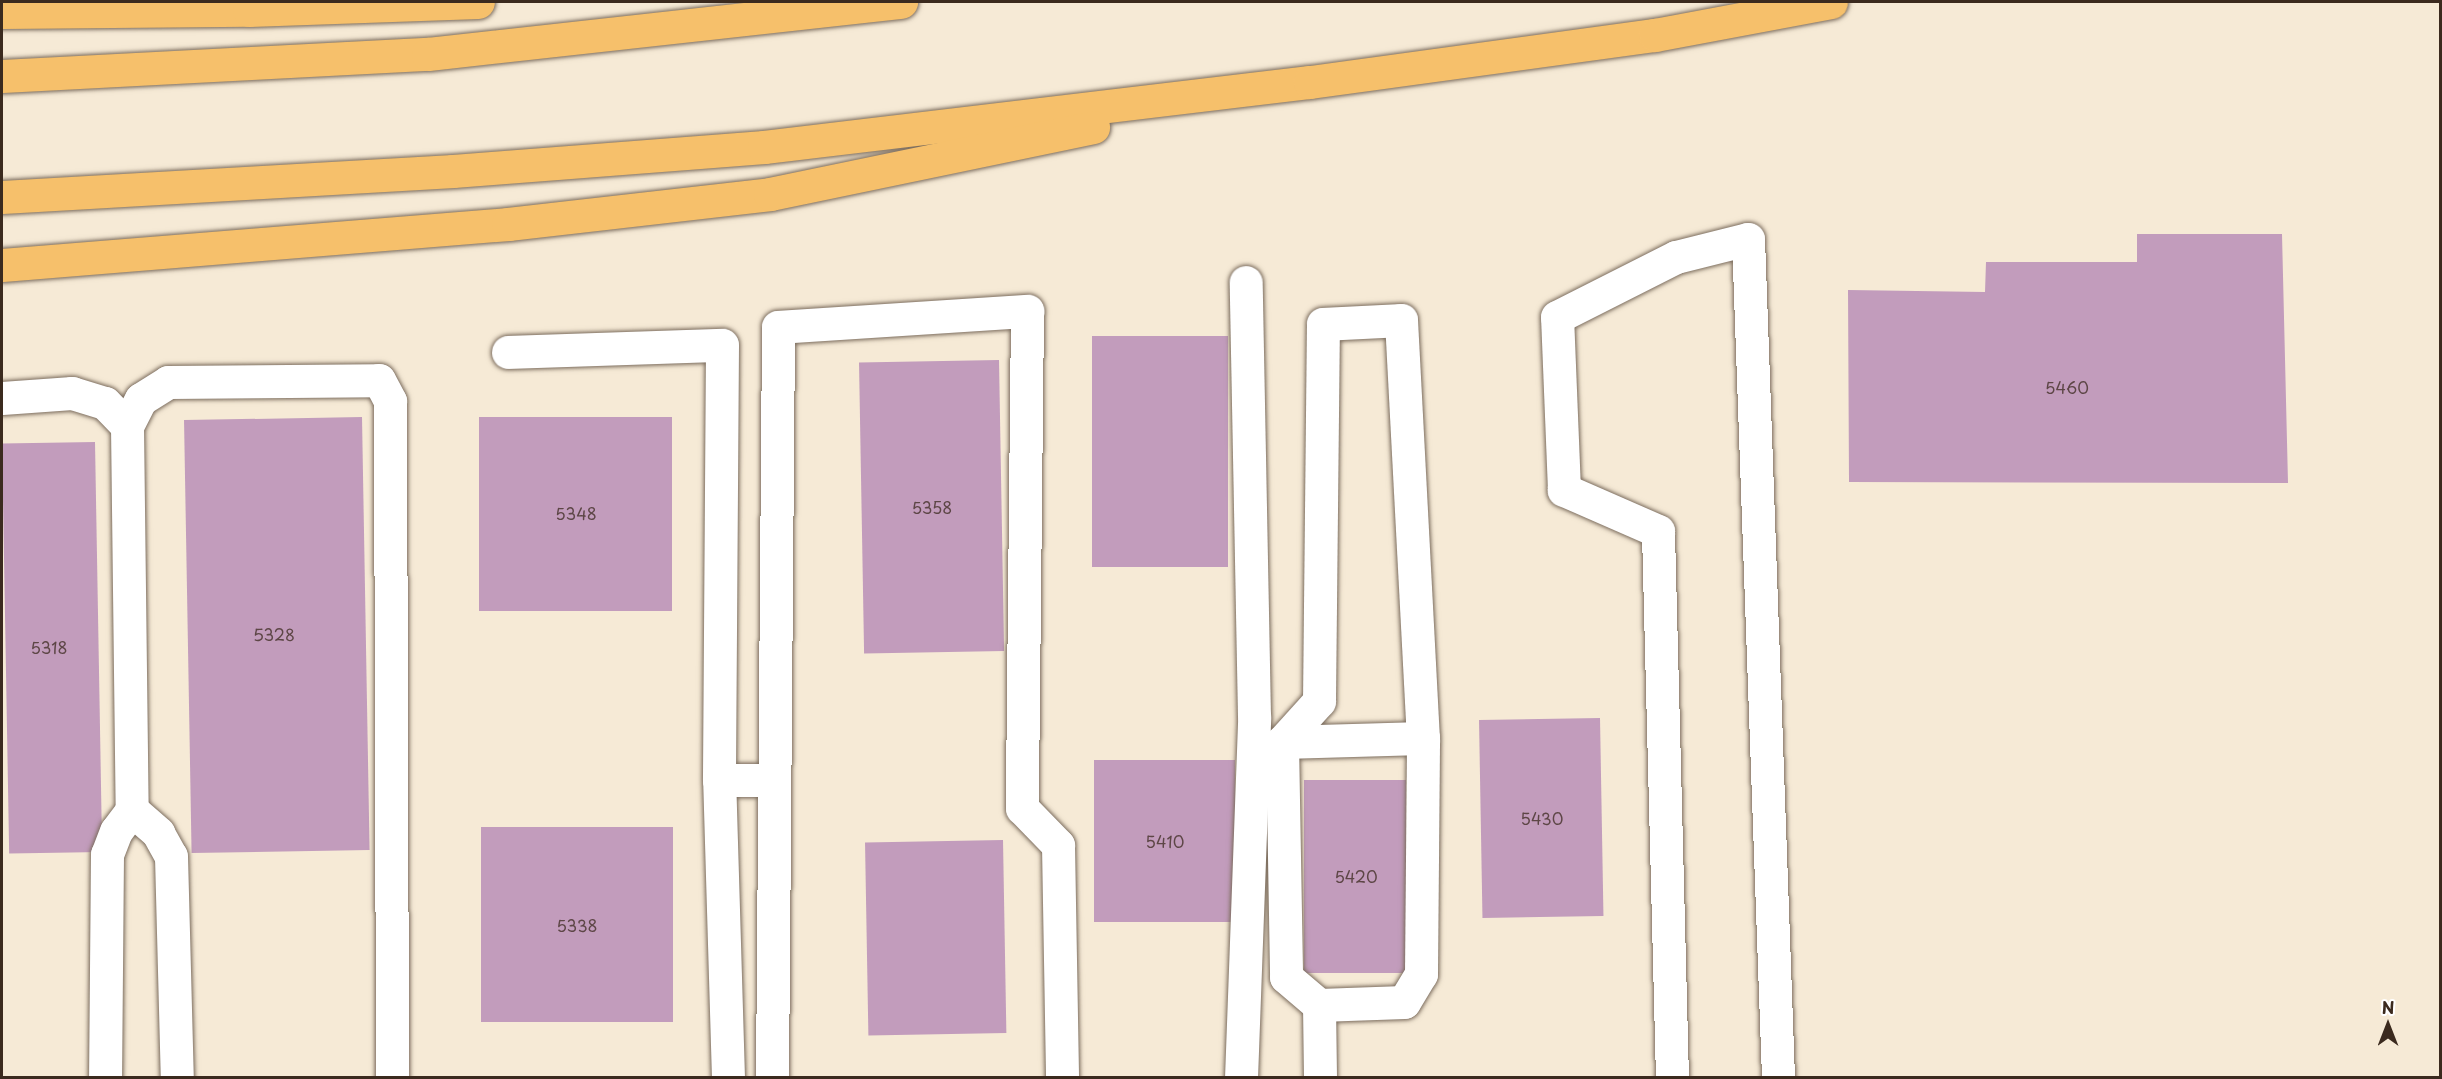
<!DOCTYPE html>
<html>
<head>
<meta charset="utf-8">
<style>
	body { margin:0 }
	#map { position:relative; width:2442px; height:1079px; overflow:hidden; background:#f6ead6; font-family:"Playpen Sans",sans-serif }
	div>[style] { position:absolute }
	.building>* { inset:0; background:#c29cbc; transform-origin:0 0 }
	.roads { filter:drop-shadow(0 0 2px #7c6d5e) drop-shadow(0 0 2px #7c6d5e) }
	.minor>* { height:33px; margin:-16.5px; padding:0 16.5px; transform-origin:16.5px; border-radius:16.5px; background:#fff }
	.highway>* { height:33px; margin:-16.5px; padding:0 16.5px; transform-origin:16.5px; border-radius:16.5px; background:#f6c06b }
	span { translate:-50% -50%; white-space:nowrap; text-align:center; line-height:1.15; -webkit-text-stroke:5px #fff; paint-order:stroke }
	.number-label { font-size:16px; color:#5d4646 }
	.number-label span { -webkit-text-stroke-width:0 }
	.frame { position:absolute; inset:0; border:3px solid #3b2a1e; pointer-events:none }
	.north { position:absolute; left:2358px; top:995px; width:60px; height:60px; -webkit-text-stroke:4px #fff; paint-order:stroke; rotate:0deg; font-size:16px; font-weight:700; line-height:24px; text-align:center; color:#3b2a1e }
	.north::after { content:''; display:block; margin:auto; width:21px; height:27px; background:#3b2a1e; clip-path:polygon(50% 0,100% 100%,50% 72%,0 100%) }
</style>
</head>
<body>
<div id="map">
	<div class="building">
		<i style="clip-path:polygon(2137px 234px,2282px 234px,2288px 483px,1849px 482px,1848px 290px,1985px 292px,1986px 262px,2137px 262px)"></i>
		<i style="left:1092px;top:336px;width:136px;height:231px"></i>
		<i style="left:999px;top:360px;width:291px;height:140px;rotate:89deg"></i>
		<i style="left:362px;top:417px;width:433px;height:178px;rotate:89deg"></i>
		<i style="left:479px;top:417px;width:193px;height:194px"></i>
		<i style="left:95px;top:442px;width:410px;height:93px;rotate:89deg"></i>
		<i style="left:1600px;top:718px;width:198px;height:121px;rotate:89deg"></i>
		<i style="left:1235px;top:760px;width:162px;height:141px;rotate:90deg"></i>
		<i style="left:1304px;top:780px;width:102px;height:193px"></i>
		<i style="left:481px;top:827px;width:192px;height:195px"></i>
		<i style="left:1003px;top:840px;width:193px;height:138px;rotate:89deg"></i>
	</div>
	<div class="roads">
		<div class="minor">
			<i style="left:508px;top:352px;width:214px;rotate:-1.9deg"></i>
			<i style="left:722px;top:345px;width:435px;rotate:90.4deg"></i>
			<i style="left:2px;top:398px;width:70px;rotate:-4.1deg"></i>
			<i style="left:72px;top:393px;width:34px;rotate:17deg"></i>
			<i style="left:105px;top:403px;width:32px;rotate:46deg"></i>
			<i style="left:127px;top:426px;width:384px;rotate:89.3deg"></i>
			<i style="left:132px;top:810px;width:26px;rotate:127deg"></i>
			<i style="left:116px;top:831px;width:25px;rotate:111deg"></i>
			<i style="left:107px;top:854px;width:224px;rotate:90.5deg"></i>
			<i style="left:127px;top:426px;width:30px;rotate:-63deg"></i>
			<i style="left:141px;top:399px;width:32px;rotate:-32deg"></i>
			<i style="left:168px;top:382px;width:211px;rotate:-0.5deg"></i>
			<i style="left:379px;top:380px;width:24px;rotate:62deg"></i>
			<i style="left:390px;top:401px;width:677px;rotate:89.83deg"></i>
			<i style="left:1282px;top:742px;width:55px;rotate:-47.9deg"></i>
			<i style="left:1319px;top:701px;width:377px;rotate:-89.4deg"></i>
			<i style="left:1323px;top:324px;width:78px;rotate:-2.9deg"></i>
			<i style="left:1401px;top:320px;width:419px;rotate:87deg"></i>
			<i style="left:132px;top:810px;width:35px;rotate:41deg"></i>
			<i style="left:158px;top:833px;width:26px;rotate:61deg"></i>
			<i style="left:171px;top:856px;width:222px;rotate:88.5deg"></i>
			<i style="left:1319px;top:1005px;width:85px;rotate:-2deg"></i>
			<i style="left:1404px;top:1002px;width:33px;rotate:-59deg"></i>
			<i style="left:1421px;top:974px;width:236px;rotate:-89.5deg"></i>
			<i style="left:1423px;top:738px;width:141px;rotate:178.4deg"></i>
			<i style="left:1282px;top:742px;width:235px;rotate:89deg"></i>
			<i style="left:1286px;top:977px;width:43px;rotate:40.3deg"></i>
			<i style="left:1319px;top:1005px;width:73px;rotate:89.2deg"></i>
			<i style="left:728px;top:1078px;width:298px;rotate:-91.7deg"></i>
			<i style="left:719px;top:780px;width:55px"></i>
			<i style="left:772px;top:1078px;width:751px;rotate:-89.54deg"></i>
			<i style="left:778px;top:327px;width:250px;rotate:-3.7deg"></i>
			<i style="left:1027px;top:311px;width:497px;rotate:90.6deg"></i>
			<i style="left:1022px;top:808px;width:52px;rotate:45.8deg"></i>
			<i style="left:1058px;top:845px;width:233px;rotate:89deg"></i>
			<i style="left:1241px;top:1078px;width:362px;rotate:-87.9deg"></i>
			<i style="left:1254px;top:716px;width:434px;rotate:-91.1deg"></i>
			<i style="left:1672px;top:1078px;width:547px;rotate:-91.47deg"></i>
			<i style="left:1658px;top:531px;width:103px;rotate:-156.4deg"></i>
			<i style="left:1564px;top:490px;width:173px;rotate:-92.3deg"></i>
			<i style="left:1557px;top:317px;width:133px;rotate:-26.8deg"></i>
			<i style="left:1676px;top:257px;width:74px;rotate:-14deg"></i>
			<i style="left:1748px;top:239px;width:840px;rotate:87.95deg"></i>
		</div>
		<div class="highway">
			<i style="left:2px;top:12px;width:247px;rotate:-0.5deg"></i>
			<i style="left:249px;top:10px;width:229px;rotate:-2deg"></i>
			<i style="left:2px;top:76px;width:427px;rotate:-3deg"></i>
			<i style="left:428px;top:54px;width:476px;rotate:-6.3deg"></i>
			<i style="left:2px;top:197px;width:452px;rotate:-3.3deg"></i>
			<i style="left:453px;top:171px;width:312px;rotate:-4.4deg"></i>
			<i style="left:764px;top:147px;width:550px;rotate:-6.79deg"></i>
			<i style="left:1310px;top:82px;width:348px;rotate:-7.8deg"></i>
			<i style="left:1655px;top:35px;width:179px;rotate:-10.6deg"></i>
			<i style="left:2px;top:265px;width:508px;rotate:-4.63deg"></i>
			<i style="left:508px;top:224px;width:264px;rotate:-6.5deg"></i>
			<i style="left:770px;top:194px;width:330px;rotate:-11.7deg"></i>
		</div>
	</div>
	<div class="number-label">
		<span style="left:2067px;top:387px">5460</span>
		<span style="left:932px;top:507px">5358</span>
		<span style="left:576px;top:513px">5348</span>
		<span style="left:274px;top:634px">5328</span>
		<span style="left:49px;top:647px">5318</span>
		<span style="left:1542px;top:818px">5430</span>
		<span style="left:1165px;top:841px">5410</span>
		<span style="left:1356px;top:876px">5420</span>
		<span style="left:577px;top:925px">5338</span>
	</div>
	<div class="frame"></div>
	<div class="north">N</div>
</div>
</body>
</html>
